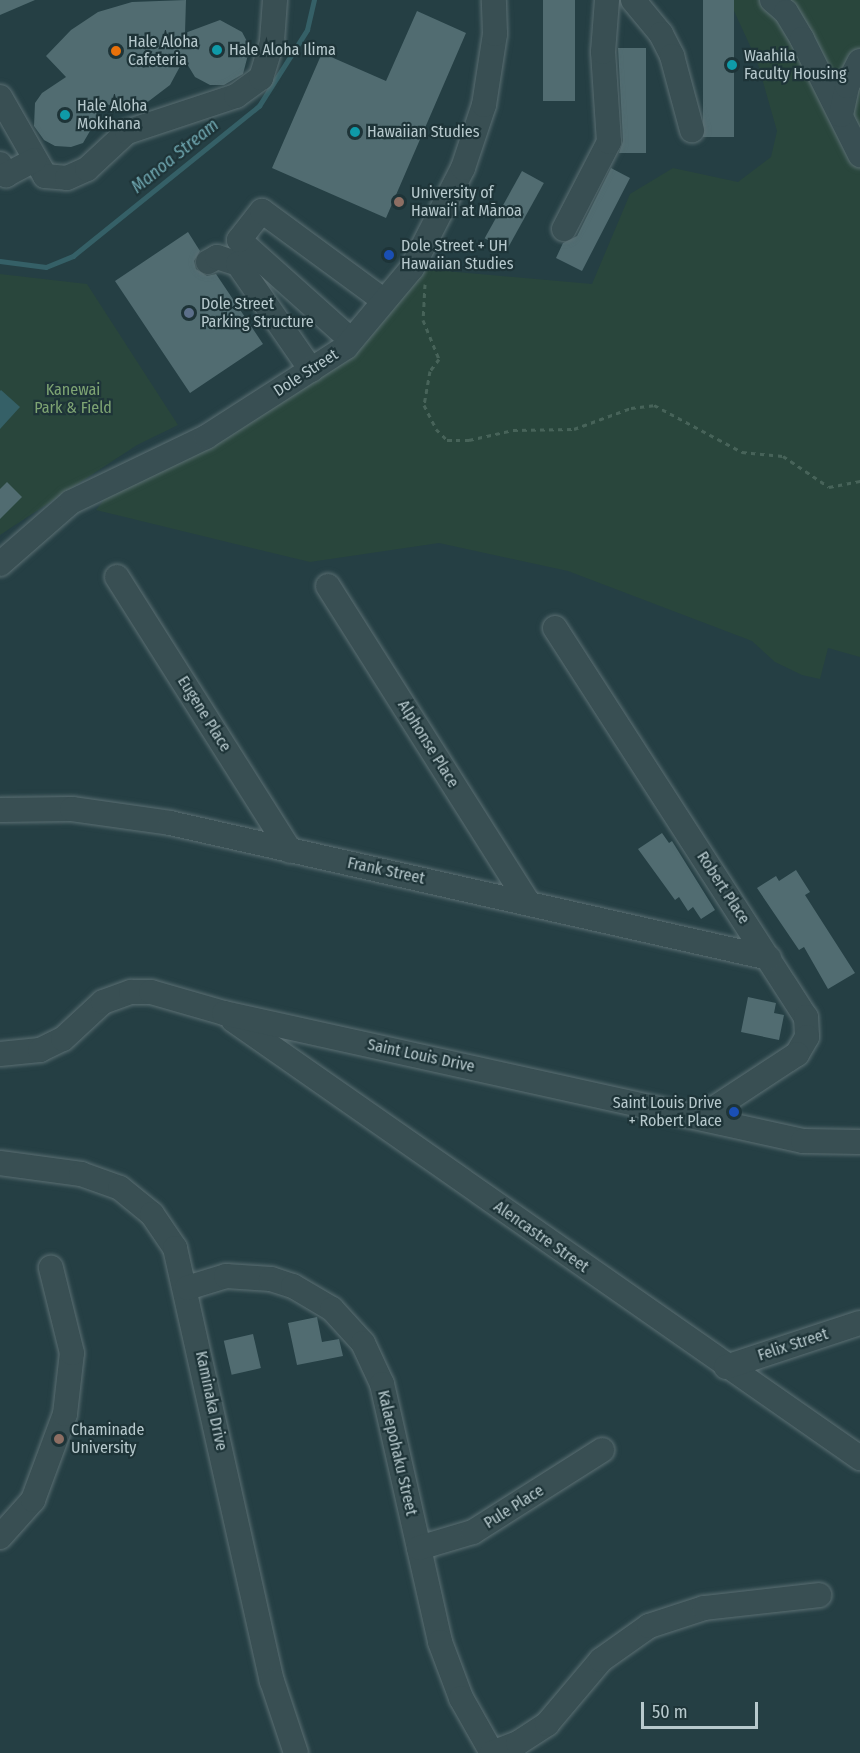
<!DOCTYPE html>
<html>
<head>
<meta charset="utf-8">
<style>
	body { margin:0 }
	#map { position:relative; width:860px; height:1753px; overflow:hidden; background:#253f44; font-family:"Fira Sans Condensed",sans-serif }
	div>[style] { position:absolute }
	.green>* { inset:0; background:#29463c }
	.water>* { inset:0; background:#356067 }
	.stream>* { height:4.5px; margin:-2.25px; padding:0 2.25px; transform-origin:2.25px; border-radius:2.25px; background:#356067 }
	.building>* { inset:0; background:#516c71; transform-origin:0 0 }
	.path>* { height:3px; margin-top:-1.5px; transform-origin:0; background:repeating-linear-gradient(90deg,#476359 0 4.5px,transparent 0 9px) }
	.roads { filter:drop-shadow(0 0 2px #5b6f73) drop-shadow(0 0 2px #5b6f73) }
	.minor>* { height:24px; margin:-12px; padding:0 12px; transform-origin:12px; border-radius:12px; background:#394f53 }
	.dots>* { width:16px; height:16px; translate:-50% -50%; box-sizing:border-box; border:3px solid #1e3438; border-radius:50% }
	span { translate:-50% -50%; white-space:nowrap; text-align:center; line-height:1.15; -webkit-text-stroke:4.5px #1e3438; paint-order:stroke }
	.poi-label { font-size:16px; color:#b7c9cd }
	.left { translate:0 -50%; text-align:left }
	.right { translate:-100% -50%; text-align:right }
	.street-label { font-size:16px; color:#b7c9cd }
	.park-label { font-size:16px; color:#7ea473 }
	.water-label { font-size:18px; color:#6ea5ae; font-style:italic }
	.scale { position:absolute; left:641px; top:1702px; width:117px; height:27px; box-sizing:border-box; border:3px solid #b7c9cd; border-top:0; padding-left:8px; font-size:18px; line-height:21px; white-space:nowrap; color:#b7c9cd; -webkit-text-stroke:4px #1e3438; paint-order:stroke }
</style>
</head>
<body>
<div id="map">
	<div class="green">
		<i style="clip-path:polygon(729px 0,860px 0,860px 657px,828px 648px,820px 679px,802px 675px,775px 662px,752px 641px,568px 571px,439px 543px,310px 562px,96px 510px,123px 475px,285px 387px,412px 268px,592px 284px,630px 194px,673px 168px,738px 182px,771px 157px,777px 131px,757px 61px)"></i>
		<i style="clip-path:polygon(0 274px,87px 284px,178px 425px,137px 445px,0 535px)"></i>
	</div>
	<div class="water">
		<i style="clip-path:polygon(1px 390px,20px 407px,0 429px,0 391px)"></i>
	</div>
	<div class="stream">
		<i style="left:0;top:261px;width:46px;rotate:7.4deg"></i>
		<i style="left:46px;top:267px;width:29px;rotate:-22deg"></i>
		<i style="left:73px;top:256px;width:239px;rotate:-38.9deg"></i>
		<i style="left:259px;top:106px;width:90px;rotate:-57.7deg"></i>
		<i style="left:307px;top:30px;width:31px;rotate:-77deg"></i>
	</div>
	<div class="building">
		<i style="clip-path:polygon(0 0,35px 0,0 15px)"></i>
		<i style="clip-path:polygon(186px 0,185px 33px,220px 20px,242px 32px,250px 47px,243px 74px,224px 85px,210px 85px,195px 77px,184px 59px,170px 85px,145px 104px,118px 108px,95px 100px,97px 119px,83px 143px,71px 147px,55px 146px,44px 140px,34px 126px,35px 103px,42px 93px,66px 77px,46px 56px,71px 30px,98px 12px,132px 2px)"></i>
		<i style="left:543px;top:0;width:32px;height:101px"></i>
		<i style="left:703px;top:0;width:31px;height:137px"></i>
		<i style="clip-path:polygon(417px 11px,466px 33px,386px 218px,272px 168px,322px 53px,386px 81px)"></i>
		<i style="clip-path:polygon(618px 48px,646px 48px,646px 153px,619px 153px,623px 141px)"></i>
		<i style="clip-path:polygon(611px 168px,630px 178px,582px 271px,556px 258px,563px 243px,577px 236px)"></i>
		<i style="left:522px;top:171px;width:25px;height:77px;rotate:29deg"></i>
		<i style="clip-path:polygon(188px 232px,200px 251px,194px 261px,196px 269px,207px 276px,216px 274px,263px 344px,190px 393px,115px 281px)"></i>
		<i style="clip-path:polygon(7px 482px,22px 497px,0 519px,0 489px)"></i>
		<i style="clip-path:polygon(662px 833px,669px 843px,672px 841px,715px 910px,701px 919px,693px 907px,688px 911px,679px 897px,675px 900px,638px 849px)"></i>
		<i style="clip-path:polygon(796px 870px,810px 892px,805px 895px,855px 973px,828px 989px,804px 947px,799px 950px,757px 888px,776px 876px,779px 881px)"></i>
		<i style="clip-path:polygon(748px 997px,776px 1003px,774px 1013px,784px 1015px,779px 1040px,741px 1032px)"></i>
		<i style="clip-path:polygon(317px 1317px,322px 1342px,339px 1339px,343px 1356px,297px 1365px,288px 1323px)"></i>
		<i style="left:253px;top:1334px;width:35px;height:30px;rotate:77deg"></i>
	</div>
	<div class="path">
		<i style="left:425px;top:284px;width:36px;rotate:93deg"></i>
		<i style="left:423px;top:320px;width:42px;rotate:67.7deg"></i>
		<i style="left:439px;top:359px;width:15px;rotate:127deg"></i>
		<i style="left:430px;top:371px;width:35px;rotate:100deg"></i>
		<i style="left:424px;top:405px;width:27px;rotate:63deg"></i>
		<i style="left:436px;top:429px;width:16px;rotate:45deg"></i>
		<i style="left:447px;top:440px;width:22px"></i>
		<i style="left:469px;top:440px;width:45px;rotate:-12.8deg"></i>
		<i style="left:513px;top:430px;width:61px;rotate:-0.9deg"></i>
		<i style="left:574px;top:429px;width:61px;rotate:-20.2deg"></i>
		<i style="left:631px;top:408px;width:23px;rotate:-7deg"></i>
		<i style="left:654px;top:405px;width:100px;rotate:28.1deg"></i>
		<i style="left:742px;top:452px;width:41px;rotate:5.6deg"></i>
		<i style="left:783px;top:456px;width:55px;rotate:34deg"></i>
		<i style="left:829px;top:487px;width:32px;rotate:-11deg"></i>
	</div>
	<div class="roads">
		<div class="minor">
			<i style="left:633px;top:0;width:44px;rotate:50.5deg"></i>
			<i style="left:661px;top:34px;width:25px;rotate:63deg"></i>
			<i style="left:672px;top:56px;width:77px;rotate:74.9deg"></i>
			<i style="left:772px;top:0;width:18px;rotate:41deg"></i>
			<i style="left:786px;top:12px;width:31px;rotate:59deg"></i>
			<i style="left:802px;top:39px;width:130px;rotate:63.4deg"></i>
			<i style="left:0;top:97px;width:91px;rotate:60.3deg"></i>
			<i style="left:45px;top:176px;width:22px;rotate:5deg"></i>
			<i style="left:67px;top:178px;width:22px;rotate:-24deg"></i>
			<i style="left:87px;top:169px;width:54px;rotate:-42.8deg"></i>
			<i style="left:127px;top:132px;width:115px;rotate:-18.3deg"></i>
			<i style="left:236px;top:96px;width:31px;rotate:-36deg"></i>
			<i style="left:261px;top:78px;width:39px;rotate:-73deg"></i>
			<i style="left:272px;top:41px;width:41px;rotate:-85.8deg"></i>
			<i style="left:841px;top:115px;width:30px;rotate:-78deg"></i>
			<i style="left:847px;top:86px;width:28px;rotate:-63deg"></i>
			<i style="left:0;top:164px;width:13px;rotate:61deg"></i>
			<i style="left:6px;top:175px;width:32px;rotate:-28deg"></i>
			<i style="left:564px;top:229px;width:98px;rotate:-62.7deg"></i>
			<i style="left:609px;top:142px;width:90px;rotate:-93.8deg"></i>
			<i style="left:603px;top:52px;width:52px;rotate:-85.6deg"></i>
			<i style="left:208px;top:262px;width:10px;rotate:-29deg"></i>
			<i style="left:217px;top:257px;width:22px;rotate:18deg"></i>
			<i style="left:238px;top:264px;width:129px;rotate:55.4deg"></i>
			<i style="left:351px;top:340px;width:150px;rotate:-138.2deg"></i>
			<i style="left:239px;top:240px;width:37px;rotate:-52deg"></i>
			<i style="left:262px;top:211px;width:150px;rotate:36.3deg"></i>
			<i style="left:0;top:564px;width:94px;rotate:-41.1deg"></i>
			<i style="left:71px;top:502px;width:150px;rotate:-25.7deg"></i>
			<i style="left:206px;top:437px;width:166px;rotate:-32.7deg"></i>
			<i style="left:346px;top:347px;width:103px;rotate:-50.1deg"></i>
			<i style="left:412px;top:268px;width:112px;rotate:-63deg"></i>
			<i style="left:463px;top:168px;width:66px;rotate:-71.6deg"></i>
			<i style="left:484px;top:105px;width:72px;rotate:-81.2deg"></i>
			<i style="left:495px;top:34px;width:34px;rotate:-92deg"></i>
			<i style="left:117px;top:577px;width:324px;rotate:57.7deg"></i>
			<i style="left:328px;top:586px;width:374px;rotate:57.7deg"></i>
			<i style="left:555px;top:628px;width:463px;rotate:57.2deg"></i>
			<i style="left:806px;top:1017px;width:20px;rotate:87deg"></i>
			<i style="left:807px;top:1037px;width:20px;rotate:120deg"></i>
			<i style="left:797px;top:1054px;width:115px;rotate:146.7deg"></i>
			<i style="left:0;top:810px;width:72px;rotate:-0.8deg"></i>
			<i style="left:72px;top:809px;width:99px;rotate:8.1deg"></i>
			<i style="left:170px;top:823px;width:614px;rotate:12.7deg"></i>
			<i style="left:233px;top:1020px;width:765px;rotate:34.94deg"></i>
			<i style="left:0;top:1054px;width:40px;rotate:-5.7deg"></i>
			<i style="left:40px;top:1050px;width:25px;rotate:-26deg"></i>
			<i style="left:63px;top:1039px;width:54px;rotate:-42.8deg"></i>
			<i style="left:103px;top:1002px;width:30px;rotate:-20deg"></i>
			<i style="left:131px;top:992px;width:20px"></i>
			<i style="left:151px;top:992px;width:76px;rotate:16deg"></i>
			<i style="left:224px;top:1013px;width:593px;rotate:12.47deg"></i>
			<i style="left:803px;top:1141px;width:57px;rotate:1deg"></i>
			<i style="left:0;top:1163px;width:82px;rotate:7.7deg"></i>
			<i style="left:81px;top:1174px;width:41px;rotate:19.7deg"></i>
			<i style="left:120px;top:1188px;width:41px;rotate:39.1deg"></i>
			<i style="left:152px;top:1214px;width:41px;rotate:55.9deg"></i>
			<i style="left:175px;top:1248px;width:444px;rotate:77.4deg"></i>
			<i style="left:272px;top:1681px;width:76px;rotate:71.6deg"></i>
			<i style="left:187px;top:1288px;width:41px;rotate:-17.1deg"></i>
			<i style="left:226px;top:1276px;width:45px;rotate:3.8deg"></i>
			<i style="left:271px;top:1279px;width:23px;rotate:18deg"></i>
			<i style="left:293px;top:1286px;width:45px;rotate:30.5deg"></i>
			<i style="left:332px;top:1309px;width:46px;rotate:47.6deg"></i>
			<i style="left:363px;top:1343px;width:45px;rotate:65.1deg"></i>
			<i style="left:382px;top:1384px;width:264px;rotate:77.3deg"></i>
			<i style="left:440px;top:1642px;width:60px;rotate:69.4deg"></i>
			<i style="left:461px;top:1698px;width:63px;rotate:60.6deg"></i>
			<i style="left:492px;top:1753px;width:28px;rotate:-21deg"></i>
			<i style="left:518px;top:1743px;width:35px;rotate:-33deg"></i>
			<i style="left:547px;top:1724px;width:84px;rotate:-49.8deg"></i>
			<i style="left:601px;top:1660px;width:59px;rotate:-35.3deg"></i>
			<i style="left:649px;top:1626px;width:58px;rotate:-18.1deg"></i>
			<i style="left:704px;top:1608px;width:116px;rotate:-6.4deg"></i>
			<i style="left:726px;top:1367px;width:141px;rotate:-18.2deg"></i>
			<i style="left:0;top:1537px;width:50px;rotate:-48.3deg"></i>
			<i style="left:33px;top:1500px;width:92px;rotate:-69.6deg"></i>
			<i style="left:65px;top:1414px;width:61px;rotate:-83.5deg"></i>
			<i style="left:72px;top:1353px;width:88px;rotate:-103.9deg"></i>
			<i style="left:419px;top:1548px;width:56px;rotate:-16.5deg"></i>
			<i style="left:473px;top:1532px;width:153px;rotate:-32.4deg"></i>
		</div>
	</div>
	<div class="dots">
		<i style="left:217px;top:50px;background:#0f9aa8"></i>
		<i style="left:116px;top:51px;background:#e8710a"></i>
		<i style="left:732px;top:65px;background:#0f9aa8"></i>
		<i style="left:65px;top:115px;background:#0f9aa8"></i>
		<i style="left:355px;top:132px;background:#0f9aa8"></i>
		<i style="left:399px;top:202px;background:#8d6e63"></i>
		<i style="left:389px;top:255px;background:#1a4fb4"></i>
		<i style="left:189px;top:313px;background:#5c6f8a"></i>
		<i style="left:734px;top:1112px;background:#1a4fb4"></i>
		<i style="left:59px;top:1439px;background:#8d6e63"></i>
	</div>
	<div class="poi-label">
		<span class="left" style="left:128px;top:51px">Hale Aloha<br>Cafeteria</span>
		<span class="left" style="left:229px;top:50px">Hale Aloha Ilima</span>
		<span class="left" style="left:744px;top:65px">Waahila<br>Faculty Housing</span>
		<span class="left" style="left:77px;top:115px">Hale Aloha<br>Mokihana</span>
		<span class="left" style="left:367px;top:132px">Hawaiian Studies</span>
		<span class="left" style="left:411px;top:202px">University of<br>Hawaiʻi at Mānoa</span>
		<span class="left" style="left:401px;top:255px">Dole Street + UH<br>Hawaiian Studies</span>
		<span class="left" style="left:201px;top:313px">Dole Street<br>Parking Structure</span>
		<span class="right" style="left:722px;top:1112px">Saint Louis Drive<br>+ Robert Place</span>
		<span class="left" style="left:71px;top:1439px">Chaminade<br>University</span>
	</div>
	<div class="street-label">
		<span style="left:306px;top:373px;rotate:-33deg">Dole Street</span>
		<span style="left:204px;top:714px;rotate:58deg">Eugene Place</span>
		<span style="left:428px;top:744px;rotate:58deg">Alphonse Place</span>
		<span style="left:386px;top:871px;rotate:12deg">Frank Street</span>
		<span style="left:723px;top:888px;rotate:57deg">Robert Place</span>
		<span style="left:421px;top:1056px;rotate:12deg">Saint Louis Drive</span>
		<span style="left:541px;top:1237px;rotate:35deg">Alencastre Street</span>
		<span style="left:793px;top:1345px;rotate:-18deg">Felix Street</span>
		<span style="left:211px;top:1401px;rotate:78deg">Kaminaka Drive</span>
		<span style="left:397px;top:1453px;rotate:77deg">Kalaepohaku Street</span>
		<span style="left:514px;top:1507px;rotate:-32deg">Pule Place</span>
	</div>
	<div class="park-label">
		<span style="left:73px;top:399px">Kanewai<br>Park &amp; Field</span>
	</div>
	<div class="water-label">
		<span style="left:175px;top:156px;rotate:-39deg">Manoa Stream</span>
	</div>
	<div class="scale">50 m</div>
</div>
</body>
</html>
